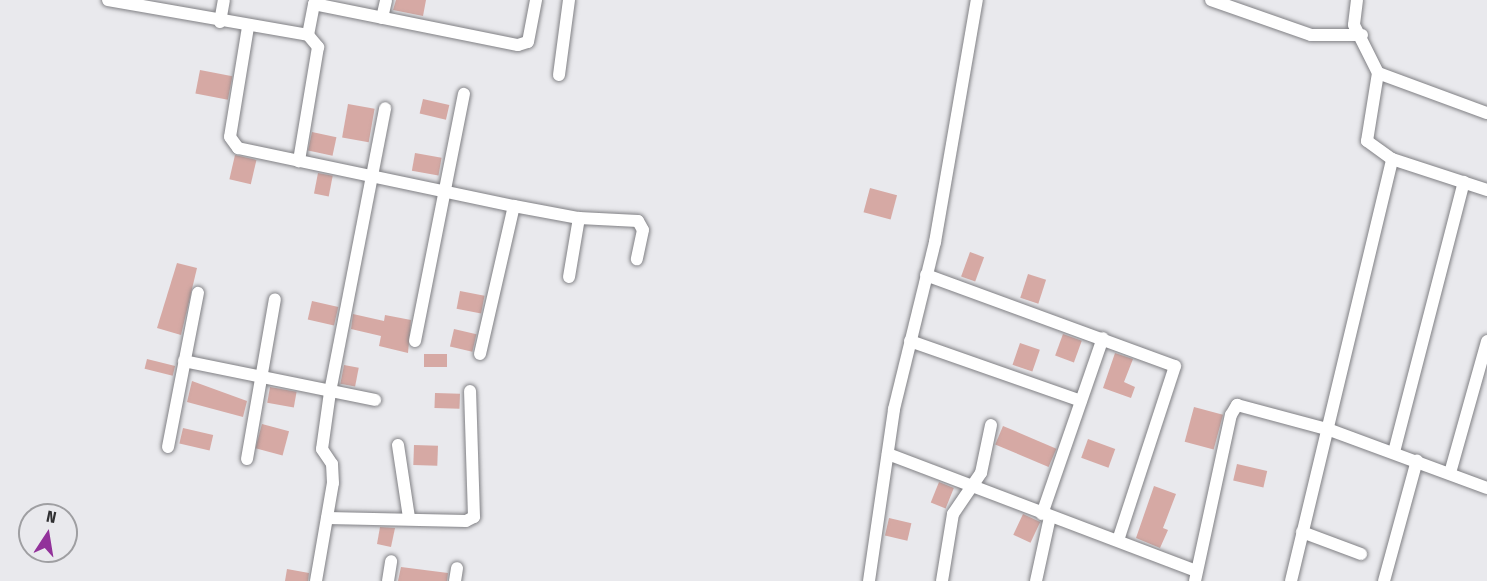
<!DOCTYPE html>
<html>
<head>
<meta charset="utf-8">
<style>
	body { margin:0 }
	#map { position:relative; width:1487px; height:581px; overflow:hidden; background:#e9e9ed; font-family:"Fira Sans Condensed",sans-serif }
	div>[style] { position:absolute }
	.building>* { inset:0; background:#d6a9a4; transform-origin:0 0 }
	.roads { filter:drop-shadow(0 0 2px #808084) drop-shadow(0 0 2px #808084) }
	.street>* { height:12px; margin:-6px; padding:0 6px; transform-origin:6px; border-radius:6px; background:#fff }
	span { translate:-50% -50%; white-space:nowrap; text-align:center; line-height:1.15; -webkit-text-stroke:4.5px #e9e9ed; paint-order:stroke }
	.north { position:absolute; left:18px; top:503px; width:60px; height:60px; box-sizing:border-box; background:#e9e9ed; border:2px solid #9f9fa2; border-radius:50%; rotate:12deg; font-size:16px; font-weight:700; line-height:24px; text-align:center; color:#303032 }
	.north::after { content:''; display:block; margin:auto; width:21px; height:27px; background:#92329a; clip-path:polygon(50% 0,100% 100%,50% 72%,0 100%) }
</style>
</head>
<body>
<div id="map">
	<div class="building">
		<i style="clip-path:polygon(396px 0,426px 0,423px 16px,393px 10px)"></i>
		<i style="left:200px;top:70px;width:33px;height:24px;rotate:11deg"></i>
		<i style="left:423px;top:99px;width:27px;height:15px;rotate:13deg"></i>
		<i style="left:348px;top:104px;width:27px;height:34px;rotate:10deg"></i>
		<i style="left:312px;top:132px;width:25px;height:19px;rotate:12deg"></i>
		<i style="left:415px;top:153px;width:27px;height:18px;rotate:10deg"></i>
		<i style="left:235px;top:155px;width:22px;height:25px;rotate:13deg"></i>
		<i style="left:318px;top:173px;width:15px;height:21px;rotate:11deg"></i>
		<i style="left:870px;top:188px;width:28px;height:25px;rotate:15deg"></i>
		<i style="left:970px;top:252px;width:15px;height:26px;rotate:20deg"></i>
		<i style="clip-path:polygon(177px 263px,197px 268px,181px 335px,157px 328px)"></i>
		<i style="left:1028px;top:274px;width:19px;height:25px;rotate:18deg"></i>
		<i style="left:460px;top:291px;width:25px;height:18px;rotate:11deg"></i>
		<i style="left:312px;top:301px;width:27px;height:19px;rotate:13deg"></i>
		<i style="clip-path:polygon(353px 314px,384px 321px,385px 315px,411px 320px,408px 353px,379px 346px,381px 336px,351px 329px)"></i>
		<i style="left:454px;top:329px;width:23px;height:18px;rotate:13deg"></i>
		<i style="left:1063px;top:334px;width:20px;height:23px;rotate:20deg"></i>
		<i style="left:1020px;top:343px;width:21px;height:23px;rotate:19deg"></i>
		<i style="clip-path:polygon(1115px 353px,1133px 359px,1124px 382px,1135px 387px,1131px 398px,1103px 388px)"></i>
		<i style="left:424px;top:354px;width:23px;height:13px"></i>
		<i style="left:147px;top:359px;width:29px;height:10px;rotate:14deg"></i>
		<i style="left:344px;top:365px;width:15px;height:19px;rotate:11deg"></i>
		<i style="clip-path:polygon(192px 381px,247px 401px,243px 417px,187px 402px)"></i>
		<i style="left:270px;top:387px;width:27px;height:16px;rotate:10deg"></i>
		<i style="left:435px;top:393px;width:25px;height:15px;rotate:2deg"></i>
		<i style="left:1194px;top:407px;width:30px;height:36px;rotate:15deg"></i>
		<i style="left:262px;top:424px;width:28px;height:25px;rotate:15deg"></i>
		<i style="left:1003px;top:426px;width:58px;height:20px;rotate:23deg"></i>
		<i style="left:183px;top:428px;width:31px;height:16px;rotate:13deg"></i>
		<i style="left:1088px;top:439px;width:29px;height:20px;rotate:20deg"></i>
		<i style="left:414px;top:445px;width:24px;height:20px;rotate:2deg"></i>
		<i style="left:1237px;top:464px;width:31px;height:17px;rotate:13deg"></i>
		<i style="left:939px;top:482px;width:16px;height:22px;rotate:22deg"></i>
		<i style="clip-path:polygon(1154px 486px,1176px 494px,1163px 528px,1168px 530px,1160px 548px,1136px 538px)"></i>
		<i style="left:1023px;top:514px;width:19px;height:23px;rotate:25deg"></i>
		<i style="left:889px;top:518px;width:23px;height:18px;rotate:13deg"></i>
		<i style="clip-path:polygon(380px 527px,395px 528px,391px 547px,377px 544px)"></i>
		<i style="clip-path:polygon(401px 567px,448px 573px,447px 581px,398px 581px)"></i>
		<i style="clip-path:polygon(287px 569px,309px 573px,308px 581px,285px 581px)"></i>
	</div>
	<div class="roads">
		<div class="street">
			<i style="left:108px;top:0;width:203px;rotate:9.9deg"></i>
			<i style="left:308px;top:35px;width:16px;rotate:50deg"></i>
			<i style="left:318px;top:47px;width:116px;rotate:99.5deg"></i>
			<i style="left:1211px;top:0;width:106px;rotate:19.3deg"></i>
			<i style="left:1311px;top:35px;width:51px"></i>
			<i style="left:1357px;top:0;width:25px;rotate:97deg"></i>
			<i style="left:1354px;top:25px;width:54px;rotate:63.4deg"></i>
			<i style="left:1378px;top:73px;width:69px;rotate:99.2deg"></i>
			<i style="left:1367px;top:141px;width:31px;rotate:36deg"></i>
			<i style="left:1392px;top:159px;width:100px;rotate:18.1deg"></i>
			<i style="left:382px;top:18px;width:18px;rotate:-77deg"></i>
			<i style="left:220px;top:22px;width:22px;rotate:-80deg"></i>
			<i style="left:248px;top:27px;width:111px;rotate:99.3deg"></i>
			<i style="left:230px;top:137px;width:14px;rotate:54deg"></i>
			<i style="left:238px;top:148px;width:282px;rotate:11.9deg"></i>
			<i style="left:514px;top:206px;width:66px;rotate:10.5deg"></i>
			<i style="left:579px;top:218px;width:59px;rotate:2.9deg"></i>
			<i style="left:638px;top:221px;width:10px;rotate:61deg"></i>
			<i style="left:643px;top:230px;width:30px;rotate:102deg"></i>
			<i style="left:308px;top:35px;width:32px;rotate:-79deg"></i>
			<i style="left:314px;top:4px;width:208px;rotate:11.4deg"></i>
			<i style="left:518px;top:45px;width:10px;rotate:-17deg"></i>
			<i style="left:528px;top:42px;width:43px;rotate:-79.2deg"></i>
			<i style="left:1378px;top:73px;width:116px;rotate:20.2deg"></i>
			<i style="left:559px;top:75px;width:76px;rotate:-82.4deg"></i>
			<i style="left:926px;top:275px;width:265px;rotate:20.1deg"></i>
			<i style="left:1175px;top:366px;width:183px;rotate:108.1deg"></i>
			<i style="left:569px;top:277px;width:60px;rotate:-80.4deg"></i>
			<i style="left:415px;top:341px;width:252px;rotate:-78.8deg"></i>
			<i style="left:910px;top:341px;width:181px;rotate:19.3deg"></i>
			<i style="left:480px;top:354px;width:152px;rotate:-77.1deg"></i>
			<i style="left:184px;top:361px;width:195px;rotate:11.5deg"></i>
			<i style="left:398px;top:445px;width:74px;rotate:81.4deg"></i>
			<i style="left:168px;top:447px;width:157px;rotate:-79deg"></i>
			<i style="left:1394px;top:452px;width:279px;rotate:-75.5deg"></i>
			<i style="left:888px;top:454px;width:329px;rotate:20.8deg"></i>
			<i style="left:247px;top:459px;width:162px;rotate:-80.1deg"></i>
			<i style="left:1450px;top:473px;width:137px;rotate:-74.3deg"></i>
			<i style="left:1042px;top:514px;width:186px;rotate:-70.9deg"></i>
			<i style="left:327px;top:518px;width:139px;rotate:1.2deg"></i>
			<i style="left:466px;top:521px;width:9px;rotate:-27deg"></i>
			<i style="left:474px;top:517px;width:126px;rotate:-91.8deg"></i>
			<i style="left:1302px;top:532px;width:63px;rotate:20.4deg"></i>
			<i style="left:316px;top:581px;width:99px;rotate:-80.2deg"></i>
			<i style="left:333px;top:483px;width:19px;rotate:-93deg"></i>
			<i style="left:332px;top:464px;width:18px;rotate:-124deg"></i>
			<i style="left:322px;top:449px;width:58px;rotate:-82deg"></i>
			<i style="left:330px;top:392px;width:289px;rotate:-79deg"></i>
			<i style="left:388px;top:581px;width:20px;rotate:-81deg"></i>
			<i style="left:455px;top:581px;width:13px;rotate:-81deg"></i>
			<i style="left:869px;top:581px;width:174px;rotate:-81.7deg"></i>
			<i style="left:894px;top:409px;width:172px;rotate:-76.2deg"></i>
			<i style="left:935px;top:242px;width:246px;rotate:-80.2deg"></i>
			<i style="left:942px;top:581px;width:68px;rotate:-80.7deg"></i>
			<i style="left:953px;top:514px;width:50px;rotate:-55.7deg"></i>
			<i style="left:981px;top:473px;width:49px;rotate:-78.2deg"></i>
			<i style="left:1036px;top:581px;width:66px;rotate:-77.7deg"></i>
			<i style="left:1195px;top:581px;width:170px;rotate:-77.8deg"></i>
			<i style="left:1231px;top:415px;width:12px;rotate:-59deg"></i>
			<i style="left:1237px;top:405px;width:96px;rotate:15deg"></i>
			<i style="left:1330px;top:430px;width:167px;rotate:20.3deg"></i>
			<i style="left:1291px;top:581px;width:434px;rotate:-76.5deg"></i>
			<i style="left:1384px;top:581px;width:125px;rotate:-74.7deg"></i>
		</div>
	</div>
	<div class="north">N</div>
</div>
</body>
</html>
